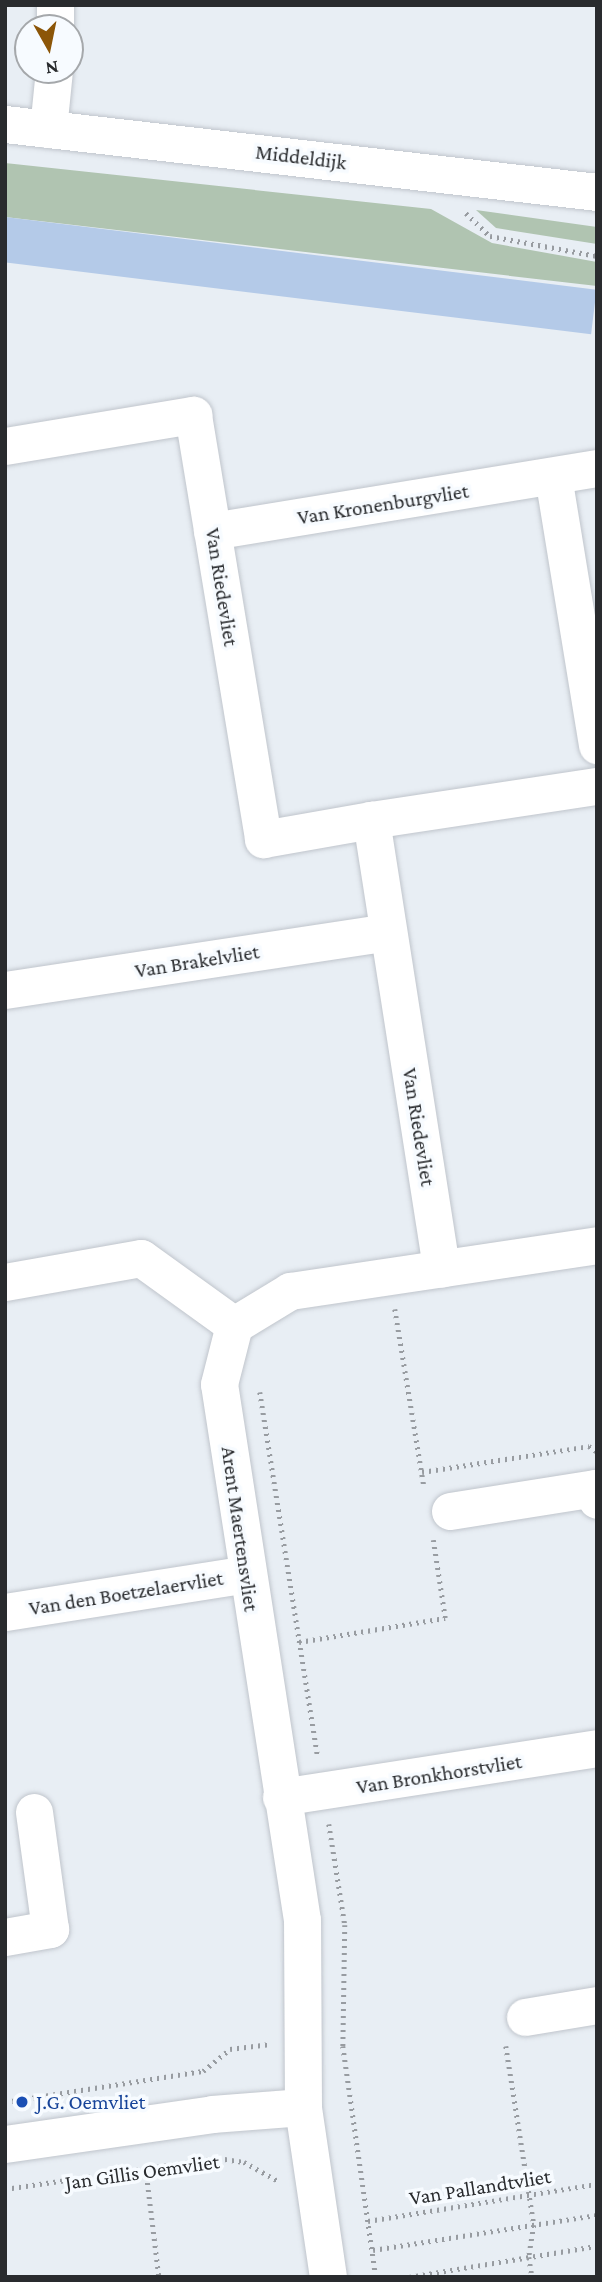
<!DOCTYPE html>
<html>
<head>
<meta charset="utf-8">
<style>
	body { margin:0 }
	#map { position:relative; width:602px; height:2282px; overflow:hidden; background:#e8eef4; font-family:"Crimson Pro",serif }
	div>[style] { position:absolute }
	.green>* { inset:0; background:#b0c4b1 }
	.water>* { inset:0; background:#b4cae8; transform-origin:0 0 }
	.path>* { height:4.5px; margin-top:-2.25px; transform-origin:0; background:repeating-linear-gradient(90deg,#989ca1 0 2px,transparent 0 7px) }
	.roads { filter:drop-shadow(0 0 2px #c0c5cc) drop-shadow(0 0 2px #c0c5cc) }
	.minor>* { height:37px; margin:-18.5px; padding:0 18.5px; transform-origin:18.5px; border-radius:18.5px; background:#fff }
	.dots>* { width:19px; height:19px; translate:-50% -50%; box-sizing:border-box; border:4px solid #f7fbff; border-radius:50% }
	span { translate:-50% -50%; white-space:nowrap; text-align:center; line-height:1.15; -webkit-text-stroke:7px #f7fbff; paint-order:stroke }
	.street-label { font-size:21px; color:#292b2e }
	.transit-label { font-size:21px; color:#164399 }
	.left { translate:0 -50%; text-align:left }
	.frame { position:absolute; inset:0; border:7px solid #292b2e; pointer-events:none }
	.north { position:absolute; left:14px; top:14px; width:70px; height:70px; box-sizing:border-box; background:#f7fbff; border:2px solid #a5a8ab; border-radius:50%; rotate:171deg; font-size:19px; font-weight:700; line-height:28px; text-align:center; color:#292b2e }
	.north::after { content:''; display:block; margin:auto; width:24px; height:32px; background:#8c5608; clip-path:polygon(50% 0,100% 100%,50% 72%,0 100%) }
</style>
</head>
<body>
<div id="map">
	<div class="green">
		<i style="clip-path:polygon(5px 163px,431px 209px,492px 243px,597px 262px,597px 286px,5px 217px)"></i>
		<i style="clip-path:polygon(476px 210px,597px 227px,597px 244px,496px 228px)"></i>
	</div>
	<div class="water">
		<i style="left:5px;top:217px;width:596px;height:45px;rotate:7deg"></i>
	</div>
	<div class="path">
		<i style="left:466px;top:213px;width:33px;rotate:44deg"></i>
		<i style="left:490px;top:236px;width:109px;rotate:10.6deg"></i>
		<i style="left:395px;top:1309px;width:180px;rotate:80.7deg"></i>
		<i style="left:260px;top:1392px;width:370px;rotate:81deg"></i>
		<i style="left:422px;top:1472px;width:169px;rotate:-8.8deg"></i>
		<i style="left:589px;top:1446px;width:9px;rotate:36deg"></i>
		<i style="left:299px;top:1642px;width:148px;rotate:-9.3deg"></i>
		<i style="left:445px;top:1618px;width:79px;rotate:-98.7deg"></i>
		<i style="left:329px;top:1824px;width:102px;rotate:81deg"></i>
		<i style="left:345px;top:1925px;width:121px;rotate:90.9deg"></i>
		<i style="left:343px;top:2046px;width:233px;rotate:81.9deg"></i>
		<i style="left:506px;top:2046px;width:181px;rotate:81.1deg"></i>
		<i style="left:534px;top:2225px;width:32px;rotate:99deg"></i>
		<i style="left:529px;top:2257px;width:20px;rotate:81deg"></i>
		<i style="left:5px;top:2102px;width:200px;rotate:-8.9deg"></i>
		<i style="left:203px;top:2071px;width:35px;rotate:-39deg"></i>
		<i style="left:230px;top:2049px;width:39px;rotate:-7deg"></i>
		<i style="left:146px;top:2169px;width:109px;rotate:83.1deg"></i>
		<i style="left:5px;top:2189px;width:215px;rotate:-8.3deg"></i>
		<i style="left:218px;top:2158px;width:26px;rotate:9deg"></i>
		<i style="left:244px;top:2162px;width:38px;rotate:29deg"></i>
		<i style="left:368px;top:2221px;width:232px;rotate:-9.2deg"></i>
		<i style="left:373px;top:2250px;width:227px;rotate:-8.9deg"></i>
		<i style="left:409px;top:2277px;width:191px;rotate:-9.4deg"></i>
	</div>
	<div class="roads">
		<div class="minor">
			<i style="left:55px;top:28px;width:23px;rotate:-90deg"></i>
			<i style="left:5px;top:124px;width:596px;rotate:6.55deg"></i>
			<i style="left:48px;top:129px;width:59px;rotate:-84.2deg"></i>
			<i style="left:5px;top:446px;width:191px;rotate:-9.4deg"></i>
			<i style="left:193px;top:415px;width:430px;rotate:80.6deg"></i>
			<i style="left:263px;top:839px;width:110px;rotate:-10deg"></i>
			<i style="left:371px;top:820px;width:454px;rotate:81.1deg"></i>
			<i style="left:553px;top:476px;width:273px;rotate:80.7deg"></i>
			<i style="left:212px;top:531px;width:390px;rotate:-9.3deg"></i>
			<i style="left:371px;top:820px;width:229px;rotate:-8.6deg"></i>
			<i style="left:5px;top:990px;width:387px;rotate:-8.6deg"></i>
			<i style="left:5px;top:1282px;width:138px;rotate:-10deg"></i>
			<i style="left:141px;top:1258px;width:115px;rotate:35.8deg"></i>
			<i style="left:450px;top:1511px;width:147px;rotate:-9deg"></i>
			<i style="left:595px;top:1488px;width:12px;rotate:81deg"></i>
			<i style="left:5px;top:1612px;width:245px;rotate:-8.9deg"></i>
			<i style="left:281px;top:1797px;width:320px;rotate:-8.8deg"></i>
			<i style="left:5px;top:1937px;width:46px;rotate:-10.1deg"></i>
			<i style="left:50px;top:1929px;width:118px;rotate:-97.8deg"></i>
			<i style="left:525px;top:2017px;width:73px;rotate:-9.5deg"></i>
			<i style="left:5px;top:2144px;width:209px;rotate:-8.2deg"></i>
			<i style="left:212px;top:2114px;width:91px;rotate:-4.4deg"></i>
			<i style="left:328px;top:2277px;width:172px;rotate:-98.4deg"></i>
			<i style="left:303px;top:2107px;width:187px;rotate:-90.3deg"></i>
			<i style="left:302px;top:1920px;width:542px;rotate:-98.8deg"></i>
			<i style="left:219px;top:1384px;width:61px;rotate:-75.7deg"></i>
			<i style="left:234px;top:1325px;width:66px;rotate:-31.3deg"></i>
			<i style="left:290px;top:1291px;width:310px;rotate:-8.5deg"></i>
		</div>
	</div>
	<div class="dots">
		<i style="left:22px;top:2102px;background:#1a4fb4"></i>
	</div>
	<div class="street-label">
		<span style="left:301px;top:157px;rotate:7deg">Middeldijk</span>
		<span style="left:383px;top:504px;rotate:-9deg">Van Kronenburgvliet</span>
		<span style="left:222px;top:587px;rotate:81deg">Van Riedevliet</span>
		<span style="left:197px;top:961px;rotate:-9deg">Van Brakelvliet</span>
		<span style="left:419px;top:1127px;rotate:81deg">Van Riedevliet</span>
		<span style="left:240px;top:1529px;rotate:82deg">Arent Maertensvliet</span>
		<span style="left:126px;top:1593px;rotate:-9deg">Van den Boetzelaervliet</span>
		<span style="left:439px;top:1774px;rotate:-9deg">Van Bronkhorstvliet</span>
		<span style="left:142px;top:2172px;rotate:-8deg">Jan Gillis Oemvliet</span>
		<span style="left:480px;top:2187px;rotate:-9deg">Van Pallandtvliet</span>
	</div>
	<div class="transit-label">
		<span class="left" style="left:36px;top:2102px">J.G. Oemvliet</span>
	</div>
	<div class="frame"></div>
	<div class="north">N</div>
</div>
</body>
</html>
